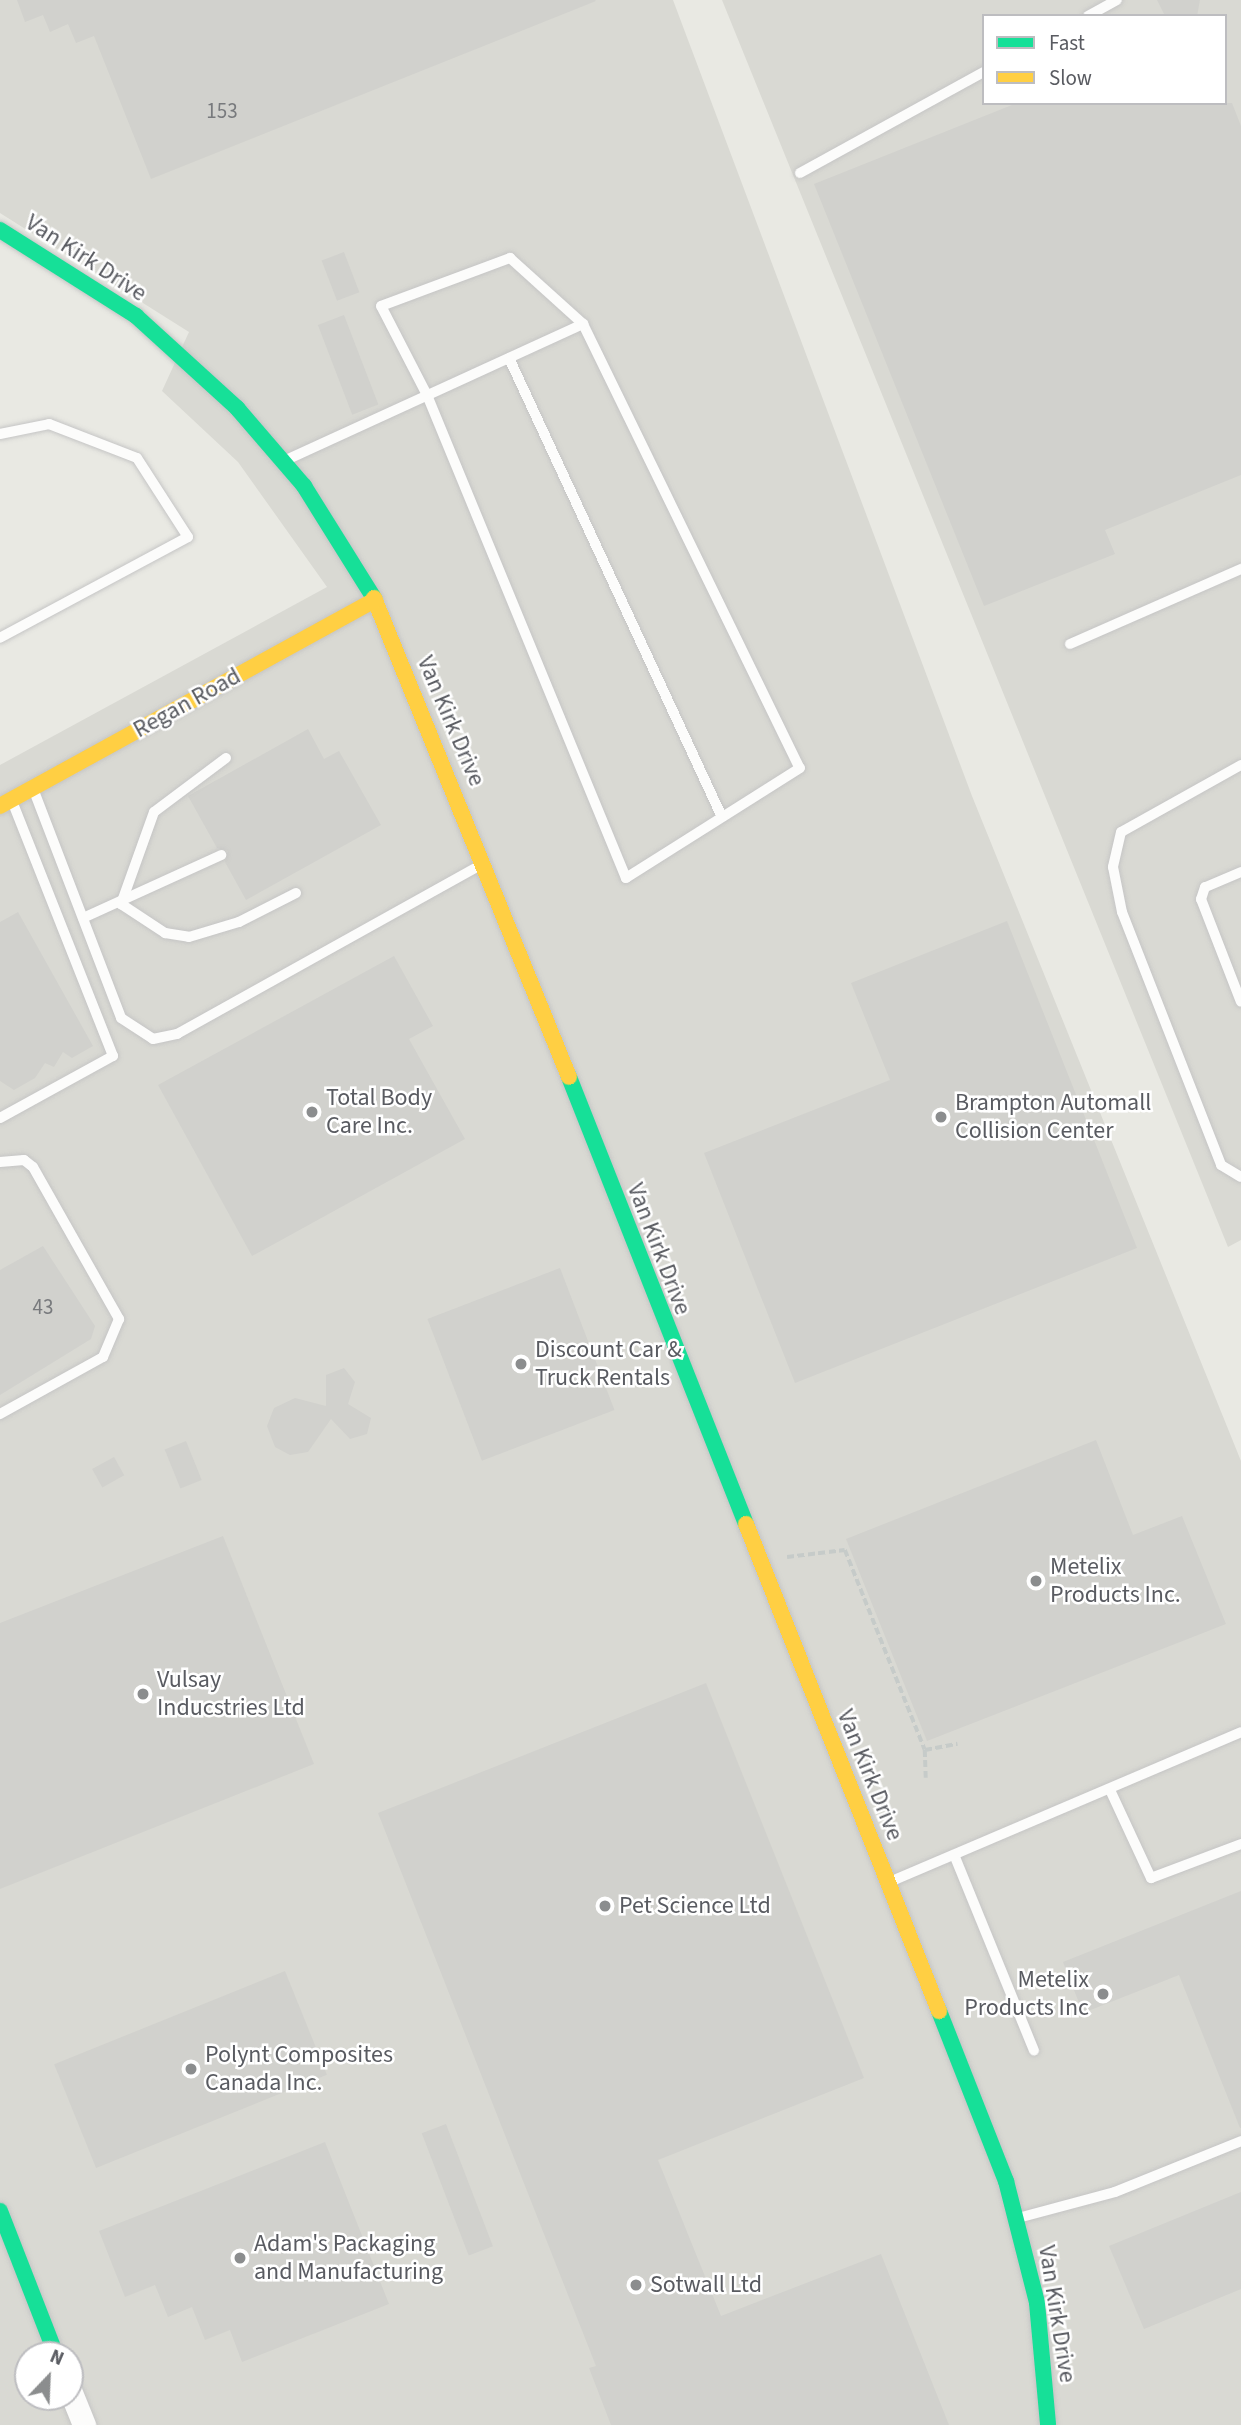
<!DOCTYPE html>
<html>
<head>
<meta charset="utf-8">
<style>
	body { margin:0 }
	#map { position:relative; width:1241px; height:2425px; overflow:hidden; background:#e9e9e3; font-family:"Source Sans 3",sans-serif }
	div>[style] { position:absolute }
	.industrial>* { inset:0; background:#d9d9d3 }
	.building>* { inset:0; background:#d1d1cd; transform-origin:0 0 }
	.path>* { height:3.5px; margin-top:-1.75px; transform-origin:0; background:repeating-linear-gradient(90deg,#c6cbc9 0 7px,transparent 0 10.5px) }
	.roads { filter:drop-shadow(0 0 2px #c5c5c5) drop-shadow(0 0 2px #c5c5c5) }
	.lane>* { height:10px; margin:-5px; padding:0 5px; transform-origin:5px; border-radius:5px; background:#fcfcfb }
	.street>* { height:23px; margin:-11.5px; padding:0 11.5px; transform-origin:11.5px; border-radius:11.5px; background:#fcfcfb }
	.fast>* { height:16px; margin:-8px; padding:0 8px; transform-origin:8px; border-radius:8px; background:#16e098 }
	.slow>* { height:16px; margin:-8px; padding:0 8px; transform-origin:8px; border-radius:8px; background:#ffcf43 }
	.dots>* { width:19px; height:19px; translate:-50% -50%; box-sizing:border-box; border:4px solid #fff; border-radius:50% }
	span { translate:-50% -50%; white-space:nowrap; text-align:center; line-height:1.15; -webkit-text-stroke:5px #fff; paint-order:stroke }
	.number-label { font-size:21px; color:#787a7d }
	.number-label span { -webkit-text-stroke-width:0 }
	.street-label { font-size:24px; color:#595b61 }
	.poi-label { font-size:24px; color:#595b61 }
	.left { translate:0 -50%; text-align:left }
	.right { translate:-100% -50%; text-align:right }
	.legend { position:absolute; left:982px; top:14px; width:245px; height:91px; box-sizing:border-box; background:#fff; border:2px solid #bdbdc0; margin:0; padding:9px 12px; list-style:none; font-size:21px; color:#595b61 }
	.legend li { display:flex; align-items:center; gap:14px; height:35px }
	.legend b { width:35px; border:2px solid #bdbdc0 }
	.north { position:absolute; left:14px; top:2341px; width:70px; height:70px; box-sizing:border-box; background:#fff; border:2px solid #bdbdc0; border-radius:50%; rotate:23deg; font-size:19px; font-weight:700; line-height:28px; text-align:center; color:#595b61 }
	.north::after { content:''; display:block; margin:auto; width:24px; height:32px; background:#8b8d8e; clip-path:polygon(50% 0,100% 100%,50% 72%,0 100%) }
</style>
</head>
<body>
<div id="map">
	<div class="industrial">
		<i style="clip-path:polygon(evenodd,0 0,673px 0,972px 796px,1241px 1461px,1241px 2425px,0 2425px,0 765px,327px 587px,238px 462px,162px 391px,189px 332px,0 213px,0 0,28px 2355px,70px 2355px,70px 2397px,28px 2397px,28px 2355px)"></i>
		<i style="clip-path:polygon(evenodd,722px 0,1241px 0,1241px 1240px,1228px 1247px,722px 0,984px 16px,1225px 16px,1225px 103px,984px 103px,984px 16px)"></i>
	</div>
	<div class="building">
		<i style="clip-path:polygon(17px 0,595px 0,596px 1px,151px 179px,94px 36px,76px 43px,68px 24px,50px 32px,43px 15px,25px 22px)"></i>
		<i style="clip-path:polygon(1157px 0,1200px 0,1197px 16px,1165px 16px)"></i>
		<i style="clip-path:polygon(1017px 103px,1232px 103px,1241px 126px,1241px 475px,1105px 530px,1115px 554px,984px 606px,814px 184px)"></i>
		<i style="left:344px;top:252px;width:43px;height:24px;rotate:69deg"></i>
		<i style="left:344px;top:315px;width:96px;height:28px;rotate:69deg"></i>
		<i style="clip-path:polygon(308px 729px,324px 759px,339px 751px,381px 825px,246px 900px,225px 862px,228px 851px,217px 848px,188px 796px)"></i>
		<i style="clip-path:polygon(18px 912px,93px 1046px,72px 1058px,63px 1052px,54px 1067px,45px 1063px,35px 1078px,14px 1090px,0 1081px,0 922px)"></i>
		<i style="clip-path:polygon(1007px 921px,1137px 1248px,795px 1383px,704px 1153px,890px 1080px,851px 983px)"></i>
		<i style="clip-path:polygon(394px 956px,433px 1026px,409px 1039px,465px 1139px,252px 1256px,158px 1085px)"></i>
		<i style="clip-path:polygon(43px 1246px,95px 1326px,91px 1339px,0 1395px,0 1270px)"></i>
		<i style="left:560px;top:1268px;width:152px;height:142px;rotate:69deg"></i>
		<i style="clip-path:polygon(344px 1368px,355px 1382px,348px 1404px,371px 1418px,367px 1434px,350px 1439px,331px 1419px,308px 1452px,290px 1455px,275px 1447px,267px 1426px,274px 1408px,295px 1398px,326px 1406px,326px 1375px)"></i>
		<i style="clip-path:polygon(1096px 1440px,1133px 1535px,1182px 1516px,1226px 1624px,927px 1741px,846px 1539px)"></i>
		<i style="left:186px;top:1441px;width:42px;height:23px;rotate:68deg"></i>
		<i style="left:114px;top:1457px;width:21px;height:25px;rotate:61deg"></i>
		<i style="clip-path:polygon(223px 1536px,314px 1764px,0 1889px,0 1623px)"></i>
		<i style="clip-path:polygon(706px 1683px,864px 2078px,658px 2160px,721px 2316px,881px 2254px,949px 2425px,611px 2425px,589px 2368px,596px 2366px,378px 1813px)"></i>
		<i style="clip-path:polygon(1241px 1891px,1241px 2128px,1240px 2128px,1179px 1975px,1083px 2013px,1063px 1962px)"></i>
		<i style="left:285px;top:1971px;width:112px;height:249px;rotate:68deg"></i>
		<i style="left:446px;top:2124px;width:131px;height:26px;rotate:69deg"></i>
		<i style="clip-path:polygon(325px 2142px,389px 2304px,242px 2362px,230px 2330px,205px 2340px,192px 2307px,168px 2317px,155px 2285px,125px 2297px,99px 2231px)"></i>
		<i style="clip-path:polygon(1241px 2192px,1241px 2289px,1144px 2329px,1109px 2246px)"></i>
	</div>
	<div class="path">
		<i style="left:787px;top:1557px;width:58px;rotate:-6.9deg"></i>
		<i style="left:845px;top:1550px;width:215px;rotate:68.2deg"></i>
		<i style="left:925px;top:1750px;width:33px;rotate:-11deg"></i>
		<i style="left:925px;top:1750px;width:28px;rotate:88deg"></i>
	</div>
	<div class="roads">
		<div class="lane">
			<i style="left:1088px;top:16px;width:33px;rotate:-29deg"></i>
			<i style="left:800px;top:173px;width:210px;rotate:-28.8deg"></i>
			<i style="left:510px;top:258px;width:98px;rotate:42.1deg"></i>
			<i style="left:583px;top:324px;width:494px;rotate:64deg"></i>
			<i style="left:800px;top:768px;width:206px;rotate:147.7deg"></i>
			<i style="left:626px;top:878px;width:522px;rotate:-112.39deg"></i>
			<i style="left:427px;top:395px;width:100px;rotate:-117.3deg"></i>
			<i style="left:381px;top:306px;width:138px;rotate:-20.4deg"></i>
			<i style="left:509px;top:358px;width:506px;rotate:65.11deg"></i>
			<i style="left:0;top:434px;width:50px;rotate:-11.5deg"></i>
			<i style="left:49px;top:424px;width:94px;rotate:21.1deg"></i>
			<i style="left:137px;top:458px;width:94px;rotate:57.2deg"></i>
			<i style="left:188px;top:537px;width:213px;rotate:151.8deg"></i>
			<i style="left:286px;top:460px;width:327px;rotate:-24.6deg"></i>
			<i style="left:1070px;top:644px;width:187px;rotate:-23.7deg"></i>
			<i style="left:226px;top:758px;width:90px;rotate:143.1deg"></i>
			<i style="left:154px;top:812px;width:98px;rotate:109.7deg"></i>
			<i style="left:121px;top:904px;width:53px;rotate:33.4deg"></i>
			<i style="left:165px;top:933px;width:24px;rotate:9deg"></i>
			<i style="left:189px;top:937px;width:52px;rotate:-16.7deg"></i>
			<i style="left:239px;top:922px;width:64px;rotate:-27deg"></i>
			<i style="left:1241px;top:765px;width:137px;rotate:150.8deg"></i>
			<i style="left:1121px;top:832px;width:36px;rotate:103deg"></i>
			<i style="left:1113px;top:867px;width:46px;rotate:78.7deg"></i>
			<i style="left:1122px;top:912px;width:272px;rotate:68.6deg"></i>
			<i style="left:1221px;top:1165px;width:23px;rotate:31deg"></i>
			<i style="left:34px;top:791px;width:243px;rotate:69deg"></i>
			<i style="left:121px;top:1018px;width:38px;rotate:33deg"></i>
			<i style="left:153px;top:1039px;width:25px;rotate:-12deg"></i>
			<i style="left:177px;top:1034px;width:348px;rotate:-29.1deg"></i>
			<i style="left:1241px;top:872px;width:39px;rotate:157deg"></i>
			<i style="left:1205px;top:887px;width:13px;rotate:108deg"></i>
			<i style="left:1201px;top:899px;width:110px;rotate:68.8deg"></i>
			<i style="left:83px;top:918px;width:152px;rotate:-24.5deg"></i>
			<i style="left:0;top:1118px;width:129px;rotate:-28.8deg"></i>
			<i style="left:113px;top:1056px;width:274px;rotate:-111.6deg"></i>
			<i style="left:0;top:1162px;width:24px;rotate:-5deg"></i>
			<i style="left:24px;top:1160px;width:11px;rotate:38deg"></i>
			<i style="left:33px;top:1167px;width:175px;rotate:60.5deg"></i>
			<i style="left:119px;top:1319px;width:41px;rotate:112.8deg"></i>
			<i style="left:103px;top:1357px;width:118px;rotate:151deg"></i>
			<i style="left:1111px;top:1792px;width:95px;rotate:65.1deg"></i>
			<i style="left:1151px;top:1878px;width:96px;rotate:-20.7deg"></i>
			<i style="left:955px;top:1857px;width:209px;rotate:67.8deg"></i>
			<i style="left:892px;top:1881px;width:379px;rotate:-23.1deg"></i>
			<i style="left:1018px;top:2218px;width:100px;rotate:-15deg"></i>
			<i style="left:1115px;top:2192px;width:136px;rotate:-22deg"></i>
		</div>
		<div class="street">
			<i style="left:70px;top:2390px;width:38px;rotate:68deg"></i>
		</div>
		<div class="fast">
			<i style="left:0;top:230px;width:161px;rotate:32.3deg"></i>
			<i style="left:136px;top:316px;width:137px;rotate:42.3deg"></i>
			<i style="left:237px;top:408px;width:103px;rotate:49.3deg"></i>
			<i style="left:304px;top:486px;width:132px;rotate:58deg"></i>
			<i style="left:569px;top:1077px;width:481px;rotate:68.4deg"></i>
			<i style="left:939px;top:2011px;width:183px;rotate:68.5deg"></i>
			<i style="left:1006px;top:2181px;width:126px;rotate:75.7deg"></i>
			<i style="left:1037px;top:2303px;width:122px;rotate:84.8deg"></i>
			<i style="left:0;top:2211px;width:155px;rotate:68.7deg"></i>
		</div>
		<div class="slow">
			<i style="left:374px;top:598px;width:517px;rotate:67.85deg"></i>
			<i style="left:0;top:806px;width:428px;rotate:-28.8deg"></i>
			<i style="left:746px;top:1524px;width:524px;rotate:68.38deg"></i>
		</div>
	</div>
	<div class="dots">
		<i style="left:312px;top:1112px;background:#8b8d8e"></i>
		<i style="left:941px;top:1117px;background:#8b8d8e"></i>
		<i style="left:521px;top:1364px;background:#8b8d8e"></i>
		<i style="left:1036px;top:1581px;background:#8b8d8e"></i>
		<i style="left:143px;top:1694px;background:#8b8d8e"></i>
		<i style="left:605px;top:1906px;background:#8b8d8e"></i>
		<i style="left:1103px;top:1994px;background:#8b8d8e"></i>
		<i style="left:191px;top:2069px;background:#8b8d8e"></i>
		<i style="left:240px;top:2258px;background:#8b8d8e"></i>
		<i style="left:636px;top:2285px;background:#8b8d8e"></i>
	</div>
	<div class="number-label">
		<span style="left:222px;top:111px">153</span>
		<span style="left:43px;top:1307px">43</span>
	</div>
	<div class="street-label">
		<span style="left:86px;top:258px;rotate:33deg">Van Kirk Drive</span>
		<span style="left:187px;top:703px;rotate:-29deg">Regan Road</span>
		<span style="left:451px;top:721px;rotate:67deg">Van Kirk Drive</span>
		<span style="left:659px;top:1249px;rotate:69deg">Van Kirk Drive</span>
		<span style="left:870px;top:1775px;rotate:68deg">Van Kirk Drive</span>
		<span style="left:1057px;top:2314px;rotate:81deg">Van Kirk Drive</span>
	</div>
	<div class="poi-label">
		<span class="left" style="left:326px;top:1112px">Total Body<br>Care Inc.</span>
		<span class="left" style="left:955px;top:1117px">Brampton Automall<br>Collision Center</span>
		<span class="left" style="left:535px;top:1364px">Discount Car &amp;<br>Truck Rentals</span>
		<span class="left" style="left:1050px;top:1581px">Metelix<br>Products Inc.</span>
		<span class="left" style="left:157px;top:1694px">Vulsay<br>Inducstries Ltd</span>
		<span class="left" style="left:619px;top:1906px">Pet Science Ltd</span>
		<span class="right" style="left:1089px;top:1994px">Metelix<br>Products Inc</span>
		<span class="left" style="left:205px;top:2069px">Polynt Composites<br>Canada Inc.</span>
		<span class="left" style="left:254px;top:2258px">Adam's Packaging<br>and Manufacturing</span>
		<span class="left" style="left:650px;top:2285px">Sotwall Ltd</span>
	</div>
	<ul class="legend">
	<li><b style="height:9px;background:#16e098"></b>Fast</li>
	<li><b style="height:9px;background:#ffcf43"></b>Slow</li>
	</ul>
	<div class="north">N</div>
</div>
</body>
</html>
